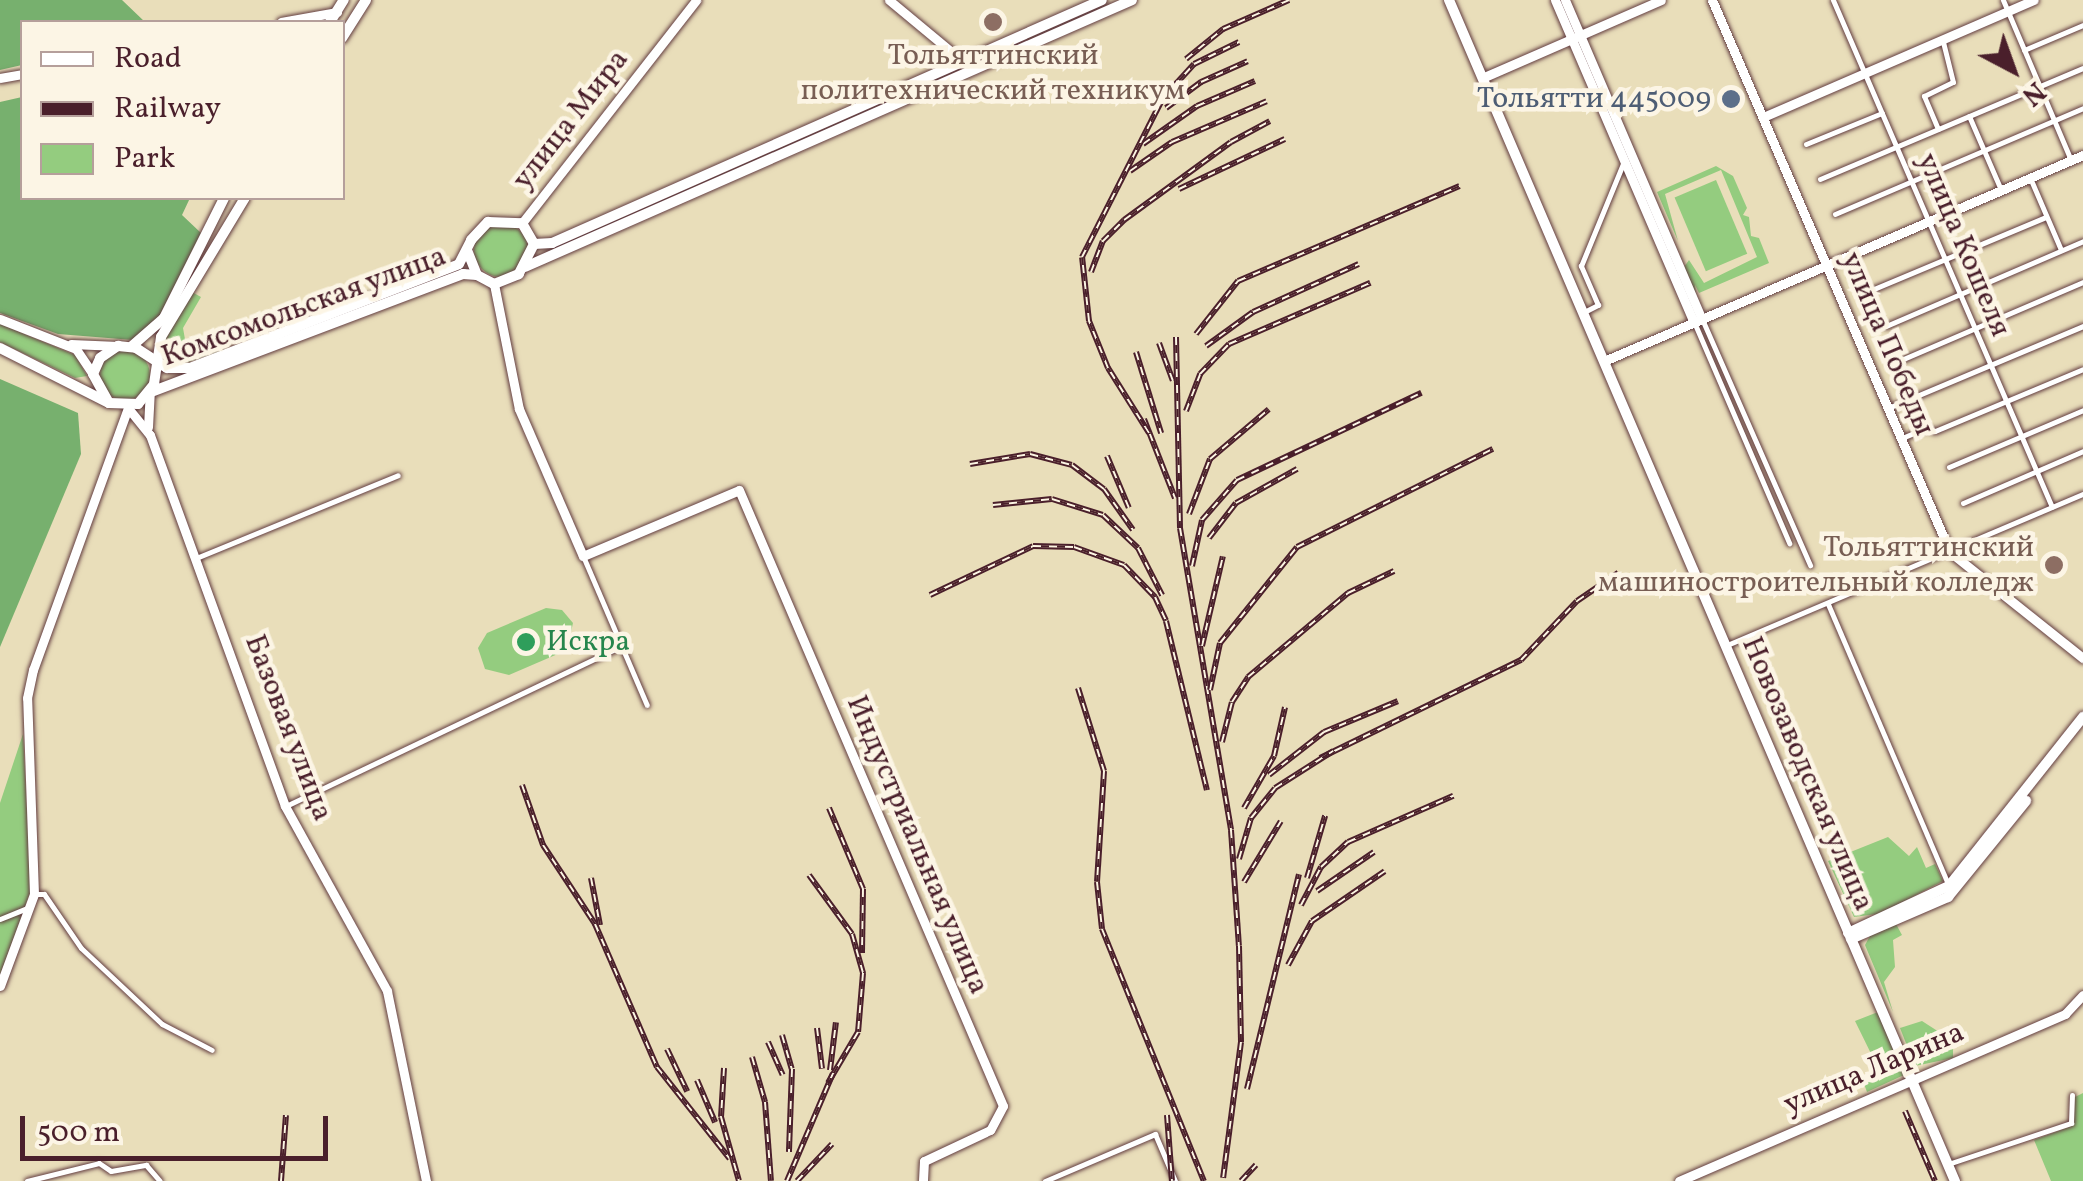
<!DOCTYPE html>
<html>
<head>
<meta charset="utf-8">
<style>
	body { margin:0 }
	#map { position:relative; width:2083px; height:1181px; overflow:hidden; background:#e9deba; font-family:Vollkorn,serif }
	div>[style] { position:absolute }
	.green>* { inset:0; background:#94cc7f; transform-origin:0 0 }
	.round { border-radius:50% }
	.forest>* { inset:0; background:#77b06e }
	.roads { filter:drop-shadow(0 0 2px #623c40) drop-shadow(0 0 2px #623c40) }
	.street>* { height:5px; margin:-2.5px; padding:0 2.5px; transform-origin:2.5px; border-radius:2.5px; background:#fff }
	.secondary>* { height:9px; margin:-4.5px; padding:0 4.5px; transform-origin:4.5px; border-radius:4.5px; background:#fff }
	.primary>* { height:10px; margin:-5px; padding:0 5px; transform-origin:5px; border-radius:5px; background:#fff }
	.rail>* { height:6px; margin-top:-3px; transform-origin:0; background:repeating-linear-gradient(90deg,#fcf5e5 0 8px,#4a1f2b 0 16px); box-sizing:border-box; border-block:2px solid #4a1f2b }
	.dots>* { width:28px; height:28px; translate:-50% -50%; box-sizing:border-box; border:5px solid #fcf5e5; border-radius:50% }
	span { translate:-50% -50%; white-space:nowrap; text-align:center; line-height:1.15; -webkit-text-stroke:9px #fcf5e5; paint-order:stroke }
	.education-label { font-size:30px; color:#785e54 }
	.right { translate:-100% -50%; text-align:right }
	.service-label { font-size:30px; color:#4e5e75 }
	.street-label { font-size:30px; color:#4a1f2b }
	.leisure-label { font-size:30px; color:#27864d }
	.left { translate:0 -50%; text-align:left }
	.legend { position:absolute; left:20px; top:20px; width:325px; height:180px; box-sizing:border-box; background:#fcf5e5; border:2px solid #b59f9b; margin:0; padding:12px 18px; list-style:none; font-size:30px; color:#4a1f2b }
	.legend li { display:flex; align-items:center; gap:20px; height:50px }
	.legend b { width:50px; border:2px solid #b59f9b }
	.north { position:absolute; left:1963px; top:20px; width:100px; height:100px; -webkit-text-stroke:8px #fcf5e5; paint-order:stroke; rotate:139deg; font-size:28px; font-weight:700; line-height:40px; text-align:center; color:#4a1f2b }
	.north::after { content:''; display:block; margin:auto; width:35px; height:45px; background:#4a1f2b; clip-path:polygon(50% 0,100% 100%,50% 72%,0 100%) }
	.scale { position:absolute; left:20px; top:1116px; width:308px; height:45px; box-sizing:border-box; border:5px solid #4a1f2b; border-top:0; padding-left:12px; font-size:30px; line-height:35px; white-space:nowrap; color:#4a1f2b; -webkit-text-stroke:8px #fcf5e5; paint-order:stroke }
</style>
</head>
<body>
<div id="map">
	<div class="green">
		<i style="clip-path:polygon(1716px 166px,1733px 176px,1747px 208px,1743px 215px,1749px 217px,1751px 236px,1759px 238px,1769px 263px,1699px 293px,1695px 285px,1696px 294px,1684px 267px,1689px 260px,1704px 283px,1757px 257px,1721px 170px,1665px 194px,1678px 241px,1657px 192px)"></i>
		<i style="left:1716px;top:180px;width:80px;height:45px;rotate:67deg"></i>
		<i class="round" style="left:474px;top:223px;width:54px;height:54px"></i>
		<i style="clip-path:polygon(192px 292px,201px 297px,183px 328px,186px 345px,203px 354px,234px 347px,180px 365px,168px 359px,164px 341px)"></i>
		<i style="clip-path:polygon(0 324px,75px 355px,87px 376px,75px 378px,0 342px)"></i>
		<i class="round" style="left:100px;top:350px;width:50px;height:50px"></i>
		<i style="clip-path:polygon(546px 608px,562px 610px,573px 623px,567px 650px,509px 675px,485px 669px,478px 648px,487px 633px)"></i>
		<i style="clip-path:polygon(23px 734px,31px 890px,0 975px,0 803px)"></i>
		<i style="clip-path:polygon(1888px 837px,1909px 856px,1917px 847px,1926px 868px,1935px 864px,1943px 881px,1866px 921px,1877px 914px,1854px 917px,1828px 861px)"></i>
		<i style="clip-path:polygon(1896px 924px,1902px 935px,1893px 940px,1895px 967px,1884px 982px,1893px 1012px,1865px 945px,1871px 934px)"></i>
		<i style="clip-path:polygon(1878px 1012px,1904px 1075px,1867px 1092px,1864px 1084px,1882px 1076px,1855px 1021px)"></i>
		<i style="clip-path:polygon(1922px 1021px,1953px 1041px,1953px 1058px,1915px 1066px,1900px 1028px)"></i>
		<i style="clip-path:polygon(2083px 1093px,2083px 1181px,2051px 1181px,2034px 1140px,2069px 1127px,2075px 1097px)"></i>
	</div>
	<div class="forest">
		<i style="clip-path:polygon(0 0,122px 0,145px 22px,22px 22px,22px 65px,0 70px)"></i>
		<i style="clip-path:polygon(22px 97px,22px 198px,190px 198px,182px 215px,201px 233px,161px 313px,147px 333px,133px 340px,58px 334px,0 313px,0 102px)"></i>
		<i style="clip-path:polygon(0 379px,78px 413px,81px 454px,0 647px)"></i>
	</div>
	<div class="roads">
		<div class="street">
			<i style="left:1833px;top:0;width:552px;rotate:66.64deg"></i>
			<i style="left:2003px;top:0;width:174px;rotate:67deg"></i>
			<i style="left:2024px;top:50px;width:64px;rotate:-23deg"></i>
			<i style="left:1969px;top:116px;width:81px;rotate:66.6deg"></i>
			<i style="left:1938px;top:129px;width:36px;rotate:-113deg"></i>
			<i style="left:1924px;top:96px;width:32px;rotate:-26deg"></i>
			<i style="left:1953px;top:82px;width:41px;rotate:-104deg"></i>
			<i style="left:1806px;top:144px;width:82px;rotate:-22.2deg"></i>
			<i style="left:1820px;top:179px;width:285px;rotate:-22.9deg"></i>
			<i style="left:2031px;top:180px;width:76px;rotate:66.8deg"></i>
			<i style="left:1835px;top:214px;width:270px;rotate:-23.1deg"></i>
			<i style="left:1869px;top:291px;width:192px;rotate:-22.7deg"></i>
			<i style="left:1584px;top:312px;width:16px;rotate:-27deg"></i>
			<i style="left:1598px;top:305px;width:43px;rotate:-113.6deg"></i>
			<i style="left:1581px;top:266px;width:113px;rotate:-67.7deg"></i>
			<i style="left:1702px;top:319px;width:269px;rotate:66.3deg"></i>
			<i style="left:1694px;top:322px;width:241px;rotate:66.7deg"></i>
			<i style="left:1886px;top:326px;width:215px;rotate:-23.3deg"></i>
			<i style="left:1901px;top:360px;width:198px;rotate:-23.2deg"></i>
			<i style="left:1888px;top:408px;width:212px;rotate:-22.8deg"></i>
			<i style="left:1902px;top:438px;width:25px;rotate:-23deg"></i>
			<i style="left:1925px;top:428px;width:10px;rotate:17deg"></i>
			<i style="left:1935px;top:431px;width:160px;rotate:-22.7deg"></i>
			<i style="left:1949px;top:467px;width:146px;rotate:-23deg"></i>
			<i style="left:1963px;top:503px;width:131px;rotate:-23.4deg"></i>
			<i style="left:583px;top:556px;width:162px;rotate:66.8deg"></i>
			<i style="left:196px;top:558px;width:218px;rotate:-22.3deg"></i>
			<i style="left:1828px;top:604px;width:305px;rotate:66.8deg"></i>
			<i style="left:1727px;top:645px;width:387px;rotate:-23deg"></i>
			<i style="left:286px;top:806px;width:372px;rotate:-25.5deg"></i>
			<i style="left:34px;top:894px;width:10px"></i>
			<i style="left:44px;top:894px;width:65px;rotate:55.6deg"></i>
			<i style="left:81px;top:948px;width:111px;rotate:43.2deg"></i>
			<i style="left:162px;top:1024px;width:56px;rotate:27.5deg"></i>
			<i style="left:0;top:919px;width:29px;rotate:-22deg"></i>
			<i style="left:1948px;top:1164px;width:130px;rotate:-18.4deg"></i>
			<i style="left:2071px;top:1123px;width:28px;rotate:-88deg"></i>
			<i style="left:27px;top:1181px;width:74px;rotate:-14deg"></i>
			<i style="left:99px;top:1163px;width:14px;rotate:34deg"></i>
			<i style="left:111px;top:1171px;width:36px;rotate:-10deg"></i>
			<i style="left:146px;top:1165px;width:21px;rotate:49deg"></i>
			<i style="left:1045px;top:1181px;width:120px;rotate:-23.1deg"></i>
			<i style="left:1155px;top:1134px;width:51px;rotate:66.9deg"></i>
		</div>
		<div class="secondary">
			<i style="left:889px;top:0;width:99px;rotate:39.7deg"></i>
			<i style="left:1555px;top:0;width:351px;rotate:66.7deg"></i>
			<i style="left:1565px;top:0;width:347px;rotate:66.8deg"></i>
			<i style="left:1712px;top:0;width:601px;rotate:66.68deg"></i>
			<i style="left:1950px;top:552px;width:170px;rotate:38.6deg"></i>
			<i style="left:281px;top:22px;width:57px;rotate:-10.1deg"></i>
			<i style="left:0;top:78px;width:22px;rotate:-10deg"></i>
			<i style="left:1482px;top:78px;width:195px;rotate:-23.5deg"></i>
			<i style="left:1763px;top:117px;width:295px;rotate:-23.4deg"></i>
			<i style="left:522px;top:223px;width:283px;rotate:-52deg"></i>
			<i style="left:494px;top:284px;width:127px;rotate:78.7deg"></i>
			<i style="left:519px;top:409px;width:160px;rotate:66.5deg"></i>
			<i style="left:583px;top:556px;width:169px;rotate:-22.9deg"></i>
			<i style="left:739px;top:490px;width:670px;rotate:66.8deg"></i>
			<i style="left:1003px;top:1106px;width:27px;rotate:118deg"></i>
			<i style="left:990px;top:1130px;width:73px;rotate:154.8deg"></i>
			<i style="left:924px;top:1161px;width:20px;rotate:93deg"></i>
			<i style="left:0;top:319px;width:82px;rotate:21.5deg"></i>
			<i style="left:76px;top:349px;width:30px;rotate:56deg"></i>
			<i style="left:71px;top:344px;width:47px;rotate:2.4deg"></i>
			<i style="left:1604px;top:361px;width:521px;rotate:-23.27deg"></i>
			<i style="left:128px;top:408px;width:35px;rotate:51deg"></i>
			<i style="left:150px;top:435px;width:395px;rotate:70deg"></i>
			<i style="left:285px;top:806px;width:211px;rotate:61.1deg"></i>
			<i style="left:387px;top:991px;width:194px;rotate:78.4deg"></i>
			<i style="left:148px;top:427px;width:34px;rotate:-87deg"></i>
			<i style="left:0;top:986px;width:98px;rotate:-69.7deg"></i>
			<i style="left:34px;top:894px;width:196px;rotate:-92deg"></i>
			<i style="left:27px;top:698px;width:29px;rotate:-78deg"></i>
			<i style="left:33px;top:670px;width:279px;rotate:-70.1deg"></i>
			<i style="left:1679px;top:1181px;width:421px;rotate:-23.4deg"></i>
			<i style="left:2065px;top:1014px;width:26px;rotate:-47deg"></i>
		</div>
		<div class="primary">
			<i style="left:1449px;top:0;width:1285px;rotate:66.81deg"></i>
			<i style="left:330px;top:22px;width:26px;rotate:-58deg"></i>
			<i style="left:342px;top:38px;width:45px;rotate:-57.7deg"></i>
			<i style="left:534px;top:244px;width:18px;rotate:-3deg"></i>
			<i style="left:552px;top:243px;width:601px;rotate:-23.84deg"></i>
			<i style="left:525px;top:267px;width:663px;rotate:-23.74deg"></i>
			<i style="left:132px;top:346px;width:43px;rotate:-41.2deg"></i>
			<i style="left:164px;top:318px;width:134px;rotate:-63.4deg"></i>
			<i style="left:0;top:348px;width:122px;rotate:26.8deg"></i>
			<i style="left:109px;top:403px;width:29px;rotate:2deg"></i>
			<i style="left:138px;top:404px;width:26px;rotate:-51deg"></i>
			<i style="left:154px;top:384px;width:48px;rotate:-81.5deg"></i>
			<i style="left:161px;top:337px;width:162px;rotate:-58.9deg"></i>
			<i style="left:151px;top:392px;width:334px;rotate:-20.7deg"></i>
			<i style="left:463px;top:274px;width:14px;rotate:4deg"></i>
			<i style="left:109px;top:403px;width:33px;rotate:-119deg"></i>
			<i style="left:93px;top:374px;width:17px;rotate:-66deg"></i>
			<i style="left:100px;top:358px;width:22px;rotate:-34deg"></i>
			<i style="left:118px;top:346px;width:18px;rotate:6deg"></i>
			<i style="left:136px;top:348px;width:37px;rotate:33deg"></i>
			<i style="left:167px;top:368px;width:23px"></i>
			<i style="left:190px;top:368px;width:288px;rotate:-21.1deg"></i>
			<i style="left:459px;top:264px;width:27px;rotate:-63deg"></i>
			<i style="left:471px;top:240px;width:25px;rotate:-47deg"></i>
			<i style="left:488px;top:222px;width:34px;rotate:2deg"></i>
			<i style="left:522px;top:223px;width:24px;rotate:60deg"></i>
			<i style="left:534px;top:244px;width:34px;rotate:117deg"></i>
			<i style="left:519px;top:274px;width:27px;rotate:158deg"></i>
			<i style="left:494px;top:284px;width:19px;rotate:-152deg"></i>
			<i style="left:477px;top:275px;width:27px;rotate:-112deg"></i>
			<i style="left:1848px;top:933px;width:111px;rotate:-25deg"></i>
			<i style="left:1949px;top:886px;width:216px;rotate:-51.6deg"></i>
			<i style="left:1851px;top:939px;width:106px;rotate:-23.4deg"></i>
			<i style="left:1948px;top:897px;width:124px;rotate:-50.9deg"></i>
		</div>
	</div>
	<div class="rail">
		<i style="left:1186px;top:59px;width:48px;rotate:-39deg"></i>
		<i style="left:1223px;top:29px;width:72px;rotate:-23.7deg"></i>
		<i style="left:1166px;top:108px;width:44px;rotate:-36.6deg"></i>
		<i style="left:1201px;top:82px;width:51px;rotate:-24.1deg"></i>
		<i style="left:1143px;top:144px;width:66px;rotate:-35.1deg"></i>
		<i style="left:1197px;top:106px;width:63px;rotate:-23.3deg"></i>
		<i style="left:1130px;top:171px;width:51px;rotate:-34.6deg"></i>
		<i style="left:1172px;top:142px;width:103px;rotate:-23.3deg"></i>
		<i style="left:1179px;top:189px;width:117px;rotate:-25.3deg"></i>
		<i style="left:1091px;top:272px;width:33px;rotate:-69deg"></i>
		<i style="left:1103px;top:241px;width:30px;rotate:-45deg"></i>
		<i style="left:1124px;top:220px;width:132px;rotate:-36.1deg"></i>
		<i style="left:1231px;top:142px;width:44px;rotate:-28.3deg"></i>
		<i style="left:1196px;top:334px;width:68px;rotate:-51.6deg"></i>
		<i style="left:1238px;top:281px;width:241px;rotate:-23.2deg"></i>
		<i style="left:1176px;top:337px;width:191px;rotate:88.8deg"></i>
		<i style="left:1180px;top:528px;width:306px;rotate:80.4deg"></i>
		<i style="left:1231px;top:830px;width:116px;rotate:86.1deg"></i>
		<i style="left:1239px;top:946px;width:96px;rotate:88.8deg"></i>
		<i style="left:1241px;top:1042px;width:137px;rotate:97.5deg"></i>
		<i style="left:1159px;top:343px;width:40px;rotate:69.8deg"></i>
		<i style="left:1206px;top:346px;width:58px;rotate:-35.9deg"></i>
		<i style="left:1253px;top:312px;width:116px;rotate:-24.4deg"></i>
		<i style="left:1136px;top:352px;width:85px;rotate:72.8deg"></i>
		<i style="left:1186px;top:411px;width:40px;rotate:-69deg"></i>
		<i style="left:1200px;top:374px;width:42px;rotate:-46deg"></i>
		<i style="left:1229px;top:344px;width:154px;rotate:-23.4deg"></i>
		<i style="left:1144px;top:419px;width:85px;rotate:68.6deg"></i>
		<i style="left:1149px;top:433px;width:77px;rotate:-122.2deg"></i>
		<i style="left:1108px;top:368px;width:51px;rotate:-112deg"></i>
		<i style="left:1089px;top:321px;width:64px;rotate:-96.2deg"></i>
		<i style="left:1082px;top:257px;width:178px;rotate:-63deg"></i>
		<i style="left:1163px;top:98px;width:46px;rotate:-47.6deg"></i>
		<i style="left:1194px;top:64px;width:50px;rotate:-26.1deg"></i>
		<i style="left:1107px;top:456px;width:56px;rotate:67.1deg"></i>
		<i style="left:970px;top:464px;width:61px;rotate:-9.5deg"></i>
		<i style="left:1030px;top:454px;width:43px;rotate:14.7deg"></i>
		<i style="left:1072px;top:465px;width:40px;rotate:37deg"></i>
		<i style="left:1104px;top:489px;width:50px;rotate:54.7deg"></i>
		<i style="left:993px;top:505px;width:59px;rotate:-5.8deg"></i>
		<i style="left:1052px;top:499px;width:53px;rotate:17.4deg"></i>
		<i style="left:1103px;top:515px;width:48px;rotate:43.3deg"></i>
		<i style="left:1138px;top:548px;width:53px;rotate:62.9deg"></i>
		<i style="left:1189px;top:514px;width:59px;rotate:-69.1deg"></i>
		<i style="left:1210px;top:459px;width:77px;rotate:-40.3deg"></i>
		<i style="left:1209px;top:538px;width:44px;rotate:-52.4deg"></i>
		<i style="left:1236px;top:503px;width:70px;rotate:-29.1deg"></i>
		<i style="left:1192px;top:566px;width:47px;rotate:-77.7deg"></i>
		<i style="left:1202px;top:520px;width:53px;rotate:-48.8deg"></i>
		<i style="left:1237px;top:480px;width:204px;rotate:-25.3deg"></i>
		<i style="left:930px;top:595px;width:114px;rotate:-25.4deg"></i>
		<i style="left:1033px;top:546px;width:41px;rotate:1.4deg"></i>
		<i style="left:1074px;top:547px;width:53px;rotate:19.8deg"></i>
		<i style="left:1124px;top:565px;width:45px;rotate:45.9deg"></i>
		<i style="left:1155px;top:597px;width:26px;rotate:65deg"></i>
		<i style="left:1166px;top:621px;width:174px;rotate:76.4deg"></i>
		<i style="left:1202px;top:646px;width:92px;rotate:-76.9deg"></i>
		<i style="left:1078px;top:688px;width:87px;rotate:72.6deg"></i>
		<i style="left:1104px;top:771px;width:111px;rotate:93.6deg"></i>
		<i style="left:1097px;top:882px;width:47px;rotate:83.9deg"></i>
		<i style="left:1102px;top:929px;width:272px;rotate:68deg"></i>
		<i style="left:1210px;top:690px;width:48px;rotate:-78deg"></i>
		<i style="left:1220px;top:643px;width:123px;rotate:-51.3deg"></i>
		<i style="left:1297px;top:547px;width:219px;rotate:-26.6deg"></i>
		<i style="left:1222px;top:742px;width:41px;rotate:-76deg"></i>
		<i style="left:1232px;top:702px;width:30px;rotate:-57deg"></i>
		<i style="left:1248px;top:677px;width:131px;rotate:-40deg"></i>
		<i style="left:1348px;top:593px;width:51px;rotate:-25.6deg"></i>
		<i style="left:1320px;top:758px;width:224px;rotate:-26deg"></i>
		<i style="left:1521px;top:660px;width:81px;rotate:-46.5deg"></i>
		<i style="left:1577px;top:601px;width:50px;rotate:-34.3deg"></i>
		<i style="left:1269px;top:775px;width:70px;rotate:-38deg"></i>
		<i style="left:1324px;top:732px;width:80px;rotate:-22.7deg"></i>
		<i style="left:522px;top:785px;width:64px;rotate:70.7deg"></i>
		<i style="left:543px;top:845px;width:95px;rotate:56.6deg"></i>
		<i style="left:595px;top:924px;width:156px;rotate:66.6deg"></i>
		<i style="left:657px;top:1067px;width:117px;rotate:51.6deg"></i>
		<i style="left:829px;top:808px;width:88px;rotate:67.2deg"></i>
		<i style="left:863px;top:889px;width:64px;rotate:90.9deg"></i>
		<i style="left:1244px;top:808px;width:60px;rotate:-60deg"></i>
		<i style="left:1274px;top:756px;width:50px;rotate:-77.3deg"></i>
		<i style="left:1239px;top:859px;width:43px;rotate:-73.7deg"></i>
		<i style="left:1251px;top:818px;width:38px;rotate:-51deg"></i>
		<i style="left:1275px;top:788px;width:69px;rotate:-32.5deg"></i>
		<i style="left:809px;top:875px;width:73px;rotate:53.9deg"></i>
		<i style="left:852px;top:934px;width:41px;rotate:74.2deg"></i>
		<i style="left:863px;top:973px;width:59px;rotate:94.8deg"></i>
		<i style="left:858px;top:1032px;width:59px;rotate:120.5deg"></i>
		<i style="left:591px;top:878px;width:48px;rotate:79.2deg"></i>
		<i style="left:1307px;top:878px;width:65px;rotate:-73.8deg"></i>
		<i style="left:1244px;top:882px;width:71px;rotate:-58.8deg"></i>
		<i style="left:1317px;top:891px;width:69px;rotate:-34.4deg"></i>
		<i style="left:1301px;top:905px;width:43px;rotate:-62.2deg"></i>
		<i style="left:1321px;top:867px;width:37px;rotate:-43deg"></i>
		<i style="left:1348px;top:842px;width:115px;rotate:-23.7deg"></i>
		<i style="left:1288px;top:965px;width:50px;rotate:-61.4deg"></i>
		<i style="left:1312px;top:921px;width:88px;rotate:-34.4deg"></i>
		<i style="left:817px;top:1028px;width:41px;rotate:83deg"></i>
		<i style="left:782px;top:1035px;width:35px;rotate:74deg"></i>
		<i style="left:792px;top:1069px;width:83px;rotate:92.1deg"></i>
		<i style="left:768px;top:1042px;width:36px;rotate:66deg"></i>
		<i style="left:667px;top:1049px;width:47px;rotate:64.5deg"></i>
		<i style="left:752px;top:1057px;width:47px;rotate:73.9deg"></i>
		<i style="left:765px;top:1102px;width:79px;rotate:85.7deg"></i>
		<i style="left:724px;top:1068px;width:49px;rotate:93.5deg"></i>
		<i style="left:721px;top:1117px;width:66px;rotate:74.3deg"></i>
		<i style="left:830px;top:1070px;width:48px;rotate:-82.9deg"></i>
		<i style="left:697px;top:1080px;width:46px;rotate:66.8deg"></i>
		<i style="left:1247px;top:1089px;width:221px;rotate:-76.4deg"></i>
		<i style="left:1905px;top:1111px;width:76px;rotate:66.8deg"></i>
		<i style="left:1167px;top:1115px;width:66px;rotate:85.7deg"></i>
		<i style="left:281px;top:1181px;width:66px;rotate:-85.7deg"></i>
		<i style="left:787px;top:1181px;width:117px;rotate:-66.9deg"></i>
		<i style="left:797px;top:1181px;width:51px;rotate:-46.6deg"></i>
		<i style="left:1241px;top:1181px;width:22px;rotate:-47deg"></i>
	</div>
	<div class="dots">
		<i style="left:993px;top:22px;background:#8d6e63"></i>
		<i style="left:1731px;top:99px;background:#5c6f8a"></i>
		<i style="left:2054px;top:565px;background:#8d6e63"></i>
		<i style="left:526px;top:642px;background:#2e9e5b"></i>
	</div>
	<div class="education-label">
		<span style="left:993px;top:73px">Тольяттинский<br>политехнический техникум</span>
		<span class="right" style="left:2034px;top:565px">Тольяттинский<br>машиностроительный колледж</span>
	</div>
	<div class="service-label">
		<span class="right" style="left:1711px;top:99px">Тольятти 445009</span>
	</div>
	<div class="street-label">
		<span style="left:571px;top:120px;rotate:-52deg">улица Мира</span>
		<span style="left:1963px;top:245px;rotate:67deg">улица Кошеля</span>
		<span style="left:304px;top:307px;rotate:-20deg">Комсомольская улица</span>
		<span style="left:1887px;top:344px;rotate:67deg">улица Победы</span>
		<span style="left:288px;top:728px;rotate:69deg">Базовая улица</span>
		<span style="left:1807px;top:774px;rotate:67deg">Новозаводская улица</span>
		<span style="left:917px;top:845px;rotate:67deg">Индустриальная улица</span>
		<span style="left:1874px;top:1069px;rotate:-23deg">улица Ларина</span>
	</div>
	<div class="leisure-label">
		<span class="left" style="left:546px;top:642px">Искра</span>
	</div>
	<ul class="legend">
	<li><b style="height:12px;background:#fff"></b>Road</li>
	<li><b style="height:12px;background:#4a1f2b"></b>Railway</li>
	<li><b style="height:28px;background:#94cc7f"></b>Park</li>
	</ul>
	<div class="north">N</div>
	<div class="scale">500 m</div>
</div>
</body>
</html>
